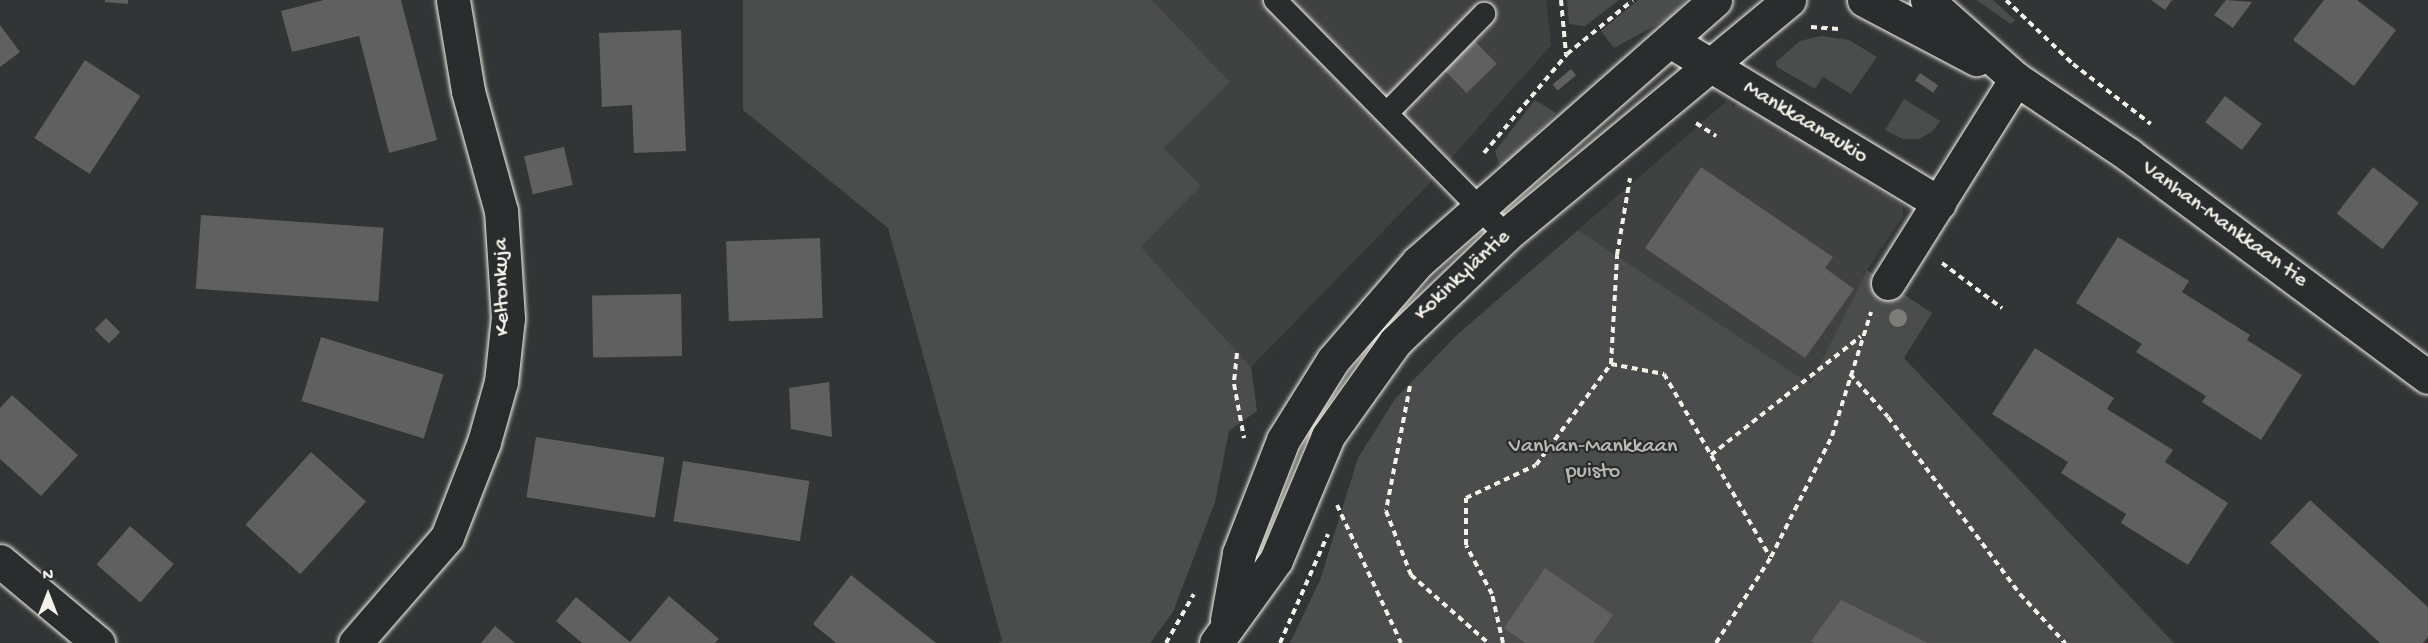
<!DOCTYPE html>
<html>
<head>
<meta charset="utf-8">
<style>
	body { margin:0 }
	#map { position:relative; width:2428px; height:643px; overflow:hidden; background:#323535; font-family:"Gochi Hand",sans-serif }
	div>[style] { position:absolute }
	.built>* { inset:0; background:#404242 }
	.green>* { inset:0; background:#4b4d4c }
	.building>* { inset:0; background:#5f605f; transform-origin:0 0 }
	.path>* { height:4px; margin-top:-2px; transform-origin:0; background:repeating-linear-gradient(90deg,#f4f1e8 0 6px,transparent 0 10.5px) }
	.roads { filter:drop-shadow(0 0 2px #f4f1e8) drop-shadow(0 0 2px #f4f1e8) }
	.service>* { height:22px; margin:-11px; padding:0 11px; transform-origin:11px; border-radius:11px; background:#2a2d2e }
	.minor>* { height:33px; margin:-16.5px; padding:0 16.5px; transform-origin:16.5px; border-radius:16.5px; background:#2a2d2e }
	.secondary>* { height:33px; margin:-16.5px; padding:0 16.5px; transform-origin:16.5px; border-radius:16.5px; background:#2a2d2e }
	.trees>* { width:18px; height:18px; margin:-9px; border-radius:50%; background:#7c7d79 }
	span { translate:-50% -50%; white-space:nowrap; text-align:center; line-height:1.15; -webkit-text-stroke:4.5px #2a2d2e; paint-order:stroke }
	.street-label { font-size:22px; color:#f4f1e8 }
	.park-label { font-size:22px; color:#b9b8b1 }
	.north { position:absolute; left:18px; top:565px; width:60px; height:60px; -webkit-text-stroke:4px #2a2d2e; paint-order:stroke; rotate:0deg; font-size:16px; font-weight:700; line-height:24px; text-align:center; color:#f4f1e8 }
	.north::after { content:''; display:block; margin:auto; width:21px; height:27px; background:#f4f1e8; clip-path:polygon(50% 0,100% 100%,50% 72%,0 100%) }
</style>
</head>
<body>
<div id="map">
	<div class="built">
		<i style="clip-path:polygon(1152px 0,1546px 0,1551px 45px,1425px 188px,1251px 367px,1141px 247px,1201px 186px,1164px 148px,1230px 82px)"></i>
		<i style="clip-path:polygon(1741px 98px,1903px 206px,1903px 216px,1867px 270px,1810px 384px,1578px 230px,1727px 101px,1734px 107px)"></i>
	</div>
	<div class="green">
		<i style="clip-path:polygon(743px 0,1152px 0,1230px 82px,1164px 148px,1201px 186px,1141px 247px,1251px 367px,1257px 411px,1229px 431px,1215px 502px,1173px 612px,1150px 643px,999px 643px,1002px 640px,888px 228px,743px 110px)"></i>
		<i style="clip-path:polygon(1567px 0,1619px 0,1585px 26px,1569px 24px)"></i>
		<i style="clip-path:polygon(1638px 0,1686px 0,1671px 17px,1614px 48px,1601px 31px)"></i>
		<i style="clip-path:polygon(1976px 0,1993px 0,2015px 20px,2011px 24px)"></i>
		<i style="clip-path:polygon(1821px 36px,1849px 40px,1877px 57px,1851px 94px,1823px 77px,1815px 89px,1777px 67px,1776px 62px,1800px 41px)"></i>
		<i style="clip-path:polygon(1904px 99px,1940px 121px,1933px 131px,1919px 139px,1903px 139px,1885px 130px)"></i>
		<i style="clip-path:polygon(1535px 100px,1556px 113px,1507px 164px,1499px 164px,1495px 151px)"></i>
		<i style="clip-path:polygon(1578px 230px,1810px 384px,1867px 270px,1932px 313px,1904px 358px,2174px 643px,1290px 643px,1320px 580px,1358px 458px,1395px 399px,1458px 334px)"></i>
	</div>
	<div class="building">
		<i style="clip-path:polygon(105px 0,128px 0,128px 4px,105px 2px)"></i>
		<i style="clip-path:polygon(324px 0,401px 0,437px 140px,389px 153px,359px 36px,292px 52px,281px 11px)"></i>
		<i style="clip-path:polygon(2151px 0,2172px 0,2165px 10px)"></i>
		<i style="clip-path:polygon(2226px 0,2252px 2px,2233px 28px,2214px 15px)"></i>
		<i style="clip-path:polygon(2324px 0,2357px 0,2396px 30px,2354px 86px,2293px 40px)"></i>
		<i style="clip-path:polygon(0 25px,20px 52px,0 67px)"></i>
		<i style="clip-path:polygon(681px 30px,686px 151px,634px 153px,632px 105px,602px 107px,599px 33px)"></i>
		<i style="left:1469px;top:35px;width:40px;height:42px;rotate:46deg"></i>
		<i style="left:85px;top:60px;width:66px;height:93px;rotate:33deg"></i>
		<i style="left:1571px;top:69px;width:8px;height:24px;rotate:50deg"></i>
		<i style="left:1920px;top:73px;width:22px;height:9px;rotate:34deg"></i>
		<i style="left:2225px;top:96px;width:46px;height:33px;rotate:37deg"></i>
		<i style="left:564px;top:147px;width:39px;height:41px;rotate:77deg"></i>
		<i style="clip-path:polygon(1701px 167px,1833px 257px,1825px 268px,1854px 289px,1805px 358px,1645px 248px)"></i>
		<i style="left:2373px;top:167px;width:58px;height:59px;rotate:38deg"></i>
		<i style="left:201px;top:215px;width:183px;height:74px;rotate:4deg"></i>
		<i style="clip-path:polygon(2118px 237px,2189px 281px,2182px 292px,2250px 335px,2247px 340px,2302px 375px,2261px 440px,2202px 402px,2206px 396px,2136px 352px,2142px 344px,2076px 303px)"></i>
		<i style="left:820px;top:238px;width:80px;height:94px;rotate:88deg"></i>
		<i style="left:681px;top:294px;width:62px;height:89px;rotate:89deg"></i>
		<i style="left:106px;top:318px;width:20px;height:16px;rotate:45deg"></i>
		<i style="left:321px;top:337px;width:128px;height:67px;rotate:17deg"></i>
		<i style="clip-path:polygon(2035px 348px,2114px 398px,2107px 409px,2173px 450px,2165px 462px,2228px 503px,2188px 565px,2121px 523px,2126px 514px,2061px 473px,2068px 462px,1992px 414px)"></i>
		<i style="clip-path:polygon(829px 382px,832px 437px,791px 429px,789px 388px)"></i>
		<i style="clip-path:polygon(12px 395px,78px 455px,41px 496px,0 459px,0 408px)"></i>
		<i style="left:536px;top:437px;width:130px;height:61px;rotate:9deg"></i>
		<i style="left:311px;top:452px;width:74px;height:98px;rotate:42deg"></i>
		<i style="left:683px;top:461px;width:128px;height:61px;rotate:9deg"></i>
		<i style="clip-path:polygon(2310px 500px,2428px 607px,2428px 637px,2423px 643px,2380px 643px,2270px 543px)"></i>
		<i style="left:130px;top:526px;width:58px;height:51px;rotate:41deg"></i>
		<i style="clip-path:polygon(1545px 568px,1613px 615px,1593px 643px,1525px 643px,1504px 628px)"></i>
		<i style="clip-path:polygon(851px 575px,936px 643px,836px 643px,813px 624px)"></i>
		<i style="clip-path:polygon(669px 596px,719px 639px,715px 643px,582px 643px,556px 621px,576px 597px,630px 642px)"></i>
		<i style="clip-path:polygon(1841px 600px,1928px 643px,1814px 643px,1811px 641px)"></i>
		<i style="clip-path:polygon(495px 626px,515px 643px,481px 643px)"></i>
	</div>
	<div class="path">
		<i style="left:1561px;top:0;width:54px;rotate:84.7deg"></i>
		<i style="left:2006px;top:0;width:93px;rotate:43.7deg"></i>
		<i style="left:2073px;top:64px;width:98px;rotate:37.6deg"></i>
		<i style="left:1811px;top:27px;width:31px;rotate:4deg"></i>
		<i style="left:1696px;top:123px;width:24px;rotate:33deg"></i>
		<i style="left:1484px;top:153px;width:129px;rotate:-50deg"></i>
		<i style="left:1567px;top:54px;width:85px;rotate:-39.3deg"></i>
		<i style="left:1942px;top:263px;width:75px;rotate:36.9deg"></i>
		<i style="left:1237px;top:353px;width:31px;rotate:96deg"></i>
		<i style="left:1234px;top:384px;width:55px;rotate:79.5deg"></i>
		<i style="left:1611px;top:364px;width:54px;rotate:10.7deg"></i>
		<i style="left:1664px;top:374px;width:211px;rotate:59.9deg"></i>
		<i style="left:1850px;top:374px;width:57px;rotate:48.5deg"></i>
		<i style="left:1888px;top:417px;width:221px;rotate:53.3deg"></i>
		<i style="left:2020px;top:594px;width:67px;rotate:47.4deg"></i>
		<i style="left:1410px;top:386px;width:127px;rotate:100.9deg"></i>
		<i style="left:1386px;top:511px;width:69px;rotate:68.7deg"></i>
		<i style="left:1411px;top:575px;width:103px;rotate:41.4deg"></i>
		<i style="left:1711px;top:455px;width:191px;rotate:-38.4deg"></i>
		<i style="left:1337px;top:505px;width:152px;rotate:65.1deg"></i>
		<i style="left:1166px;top:643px;width:56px;rotate:-60.3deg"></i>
		<i style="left:1280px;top:643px;width:119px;rotate:-66.2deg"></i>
		<i style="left:1503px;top:643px;width:50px;rotate:-102.7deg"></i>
		<i style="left:1492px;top:594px;width:55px;rotate:-118deg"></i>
		<i style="left:1466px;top:545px;width:47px;rotate:-90deg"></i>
		<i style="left:1466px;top:498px;width:77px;rotate:-25.2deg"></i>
		<i style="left:1536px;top:465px;width:126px;rotate:-53.4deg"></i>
		<i style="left:1611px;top:364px;width:109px;rotate:-86.8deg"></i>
		<i style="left:1617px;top:255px;width:78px;rotate:-80.4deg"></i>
		<i style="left:1716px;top:643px;width:102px;rotate:-57.4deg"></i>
		<i style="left:1771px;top:557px;width:136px;rotate:-63.2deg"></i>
		<i style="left:1832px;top:436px;width:130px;rotate:-72.5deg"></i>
	</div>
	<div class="roads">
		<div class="service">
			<i style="left:1275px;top:0;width:330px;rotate:45.5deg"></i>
			<i style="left:1387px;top:113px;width:139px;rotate:-45.6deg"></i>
		</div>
		<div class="minor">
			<i style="left:1672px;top:42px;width:312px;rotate:31.1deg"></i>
			<i style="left:1888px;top:283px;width:241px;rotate:-57.9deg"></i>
			<i style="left:0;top:561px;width:128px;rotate:39.9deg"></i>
			<i style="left:355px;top:643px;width:140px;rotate:-49deg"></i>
			<i style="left:447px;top:537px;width:102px;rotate:-68.7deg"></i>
			<i style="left:484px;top:442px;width:62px;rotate:-74.2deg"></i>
			<i style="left:501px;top:382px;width:64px;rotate:-83.8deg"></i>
			<i style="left:508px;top:318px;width:107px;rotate:-93.7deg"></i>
			<i style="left:501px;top:211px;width:124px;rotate:-105.4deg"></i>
			<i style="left:468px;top:91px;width:92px;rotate:-99.4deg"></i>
		</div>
		<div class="secondary">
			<i style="left:1864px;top:0;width:127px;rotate:27.8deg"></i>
			<i style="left:1927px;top:0;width:119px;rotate:41.6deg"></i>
			<i style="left:2016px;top:79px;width:136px;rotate:33.9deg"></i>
			<i style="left:2129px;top:155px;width:372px;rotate:36.6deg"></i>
			<i style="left:1227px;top:620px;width:68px;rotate:-79.8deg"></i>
			<i style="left:1239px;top:553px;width:121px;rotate:-68.7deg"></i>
			<i style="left:1283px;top:440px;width:94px;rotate:-58deg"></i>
			<i style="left:1333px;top:360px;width:130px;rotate:-49.1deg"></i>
			<i style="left:1418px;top:262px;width:396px;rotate:-41.4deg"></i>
			<i style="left:1216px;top:643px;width:102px;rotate:-54.1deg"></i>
			<i style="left:1276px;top:560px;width:134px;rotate:-67.2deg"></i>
			<i style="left:1328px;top:436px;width:115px;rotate:-54.5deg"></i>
			<i style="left:1395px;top:342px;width:154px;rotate:-43.9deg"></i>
			<i style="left:1506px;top:235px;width:368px;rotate:-39.7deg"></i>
		</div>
	</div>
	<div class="trees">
		<i style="left:1898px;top:318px"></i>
	</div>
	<div class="street-label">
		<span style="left:1805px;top:123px;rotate:31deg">Mankkaanaukio</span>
		<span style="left:2224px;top:225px;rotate:36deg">Vanhan-Mankkaan tie</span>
		<span style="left:1463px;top:276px;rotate:-43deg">Kokinkyläntie</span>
		<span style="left:503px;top:287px;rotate:-91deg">Keltonkuja</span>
	</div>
	<div class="park-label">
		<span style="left:1593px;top:460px">Vanhan-Mankkaan<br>puisto</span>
	</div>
	<div class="north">N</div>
</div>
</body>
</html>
